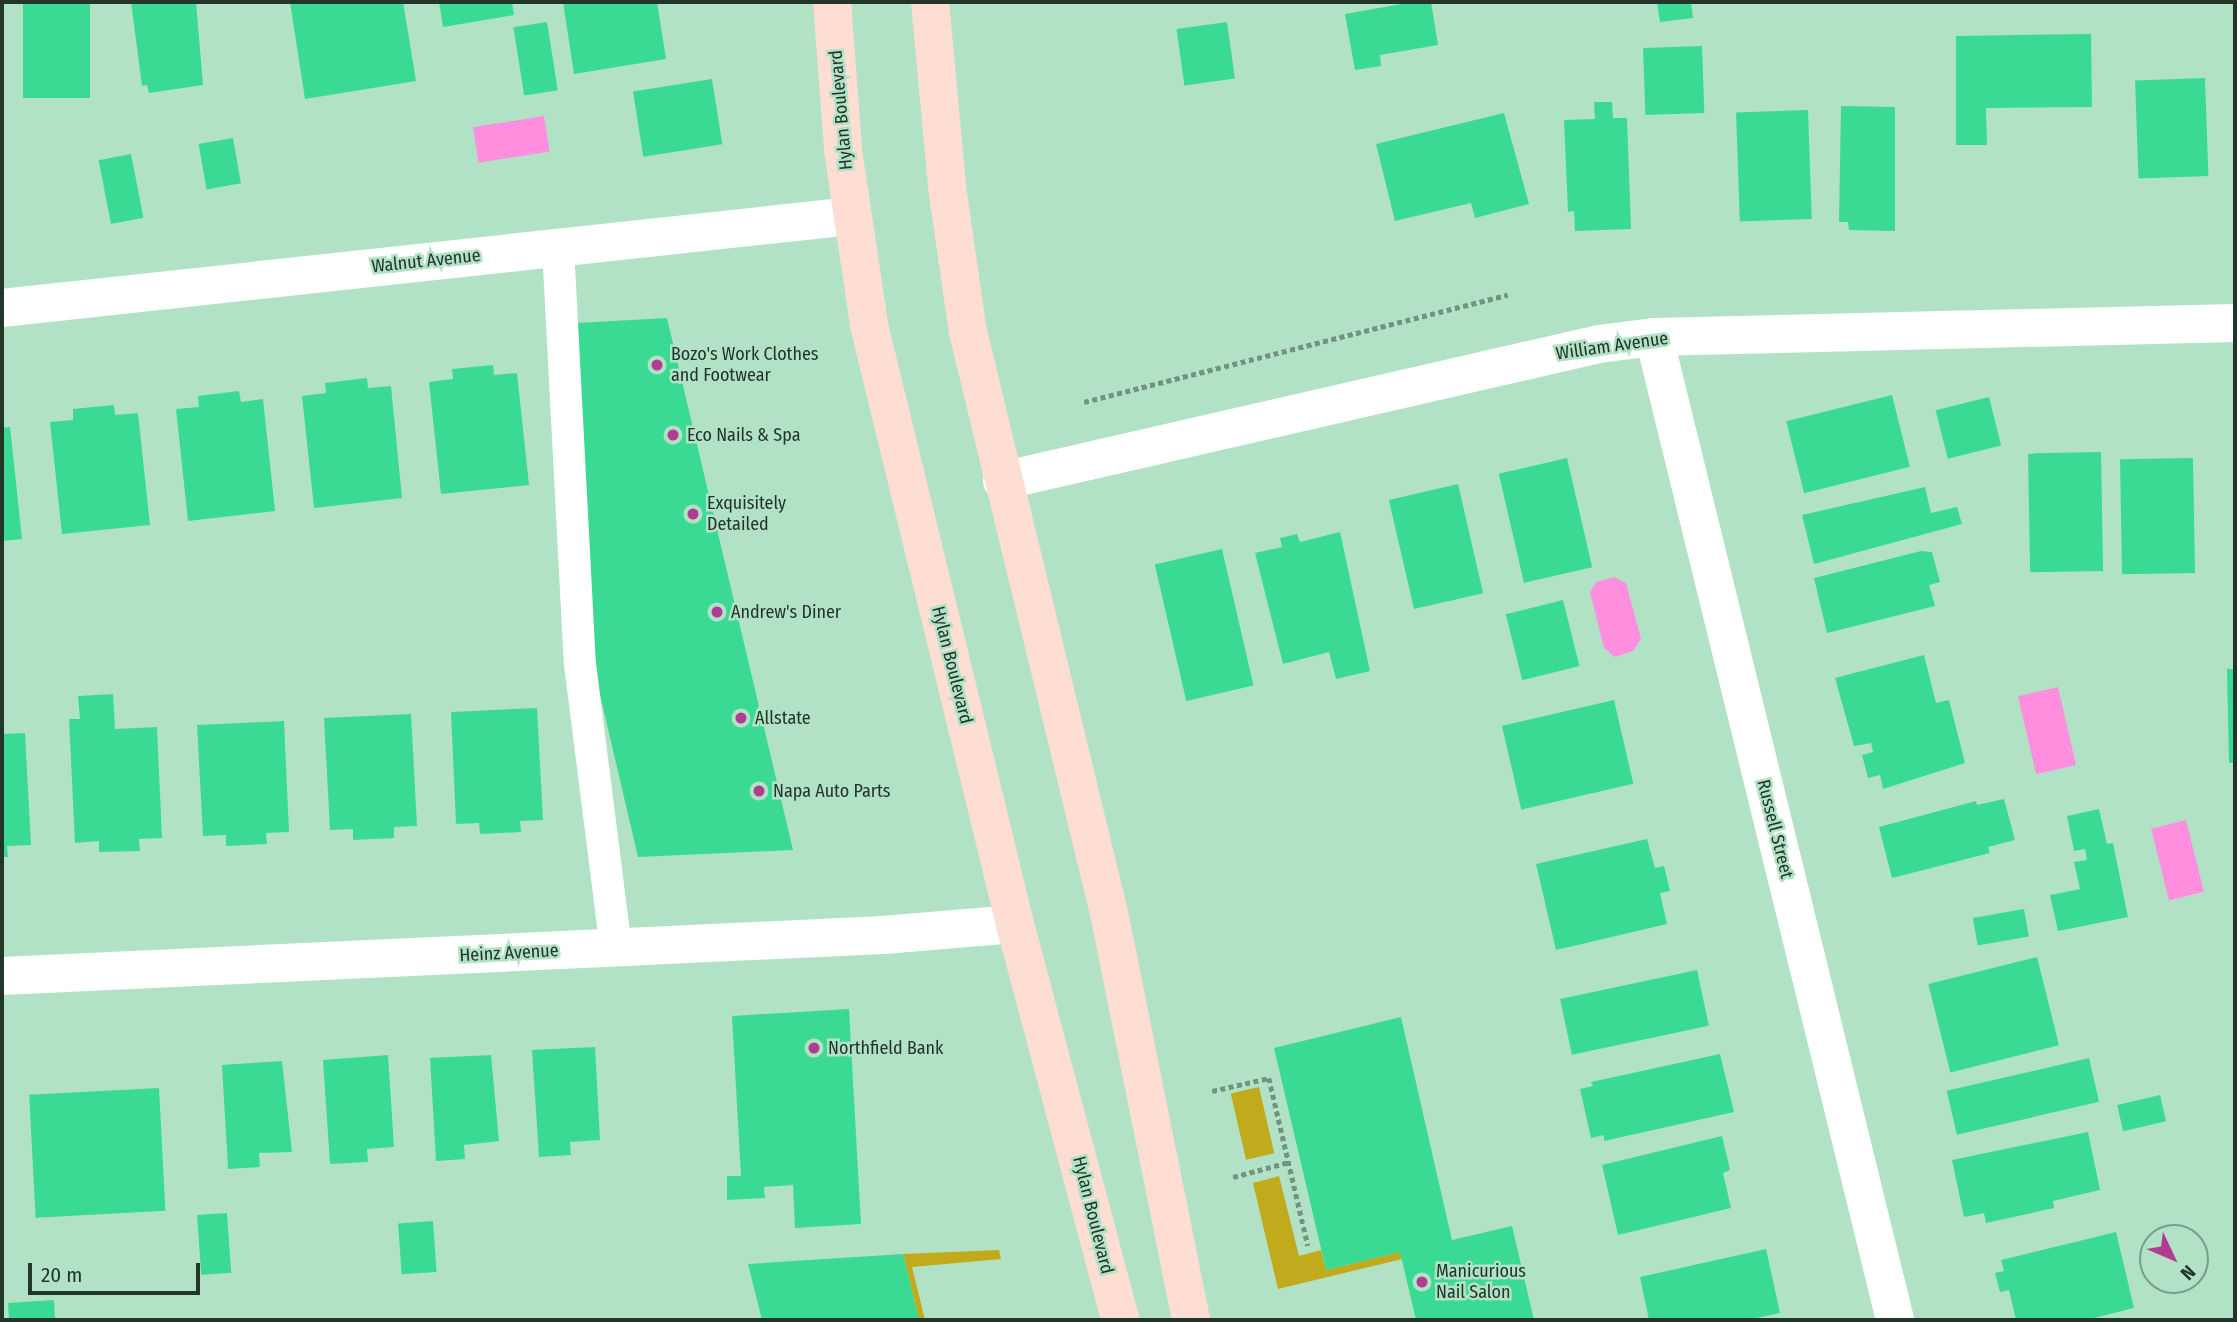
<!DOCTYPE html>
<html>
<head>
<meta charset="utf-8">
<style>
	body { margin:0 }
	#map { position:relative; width:2237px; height:1322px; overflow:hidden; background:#b2e2c6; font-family:"Fira Sans Condensed",sans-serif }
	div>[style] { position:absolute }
	.green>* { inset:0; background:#c1ab1c; transform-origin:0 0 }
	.water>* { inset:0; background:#ff8ede; transform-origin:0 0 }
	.building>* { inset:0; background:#3bda94; transform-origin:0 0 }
	.path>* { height:4.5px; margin-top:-2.25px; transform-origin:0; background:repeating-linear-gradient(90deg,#719480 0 5px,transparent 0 8.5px) }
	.service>* { height:32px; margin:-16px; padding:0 16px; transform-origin:16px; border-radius:16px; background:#fff }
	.minor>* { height:38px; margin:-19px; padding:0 19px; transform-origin:19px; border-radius:19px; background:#fff }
	.primary>* { height:38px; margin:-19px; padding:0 19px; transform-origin:19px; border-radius:19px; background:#feddd2 }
	.dots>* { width:19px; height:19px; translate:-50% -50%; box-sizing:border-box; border:4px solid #b2e2c6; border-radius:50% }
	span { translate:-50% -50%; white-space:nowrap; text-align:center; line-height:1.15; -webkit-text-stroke:5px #b2e2c6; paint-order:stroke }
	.street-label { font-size:18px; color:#22352b }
	.poi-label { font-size:18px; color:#22352b }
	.left { translate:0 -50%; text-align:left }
	.frame { position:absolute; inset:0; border:4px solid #22352b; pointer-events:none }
	.north { position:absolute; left:2139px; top:1224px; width:70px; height:70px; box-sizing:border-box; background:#b2e2c6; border:2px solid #789d88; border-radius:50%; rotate:134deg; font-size:19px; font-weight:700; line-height:28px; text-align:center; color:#22352b }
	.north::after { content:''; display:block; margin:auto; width:24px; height:32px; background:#b13c94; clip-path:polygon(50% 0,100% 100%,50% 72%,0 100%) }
	.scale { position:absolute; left:28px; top:1263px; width:172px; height:32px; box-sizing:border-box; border:4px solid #22352b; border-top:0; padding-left:9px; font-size:21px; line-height:24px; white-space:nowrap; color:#22352b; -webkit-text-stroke:5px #b2e2c6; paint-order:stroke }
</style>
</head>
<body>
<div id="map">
	<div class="green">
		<i style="left:1259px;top:1087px;width:68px;height:29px;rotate:77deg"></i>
		<i style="clip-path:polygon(1279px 1176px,1299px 1256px,1321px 1250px,1326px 1270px,1400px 1252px,1402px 1259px,1278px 1289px,1253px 1183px)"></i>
		<i style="clip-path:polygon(999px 1250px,1001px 1259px,912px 1267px,925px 1320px,919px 1320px,903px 1254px)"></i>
	</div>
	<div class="water">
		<i style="left:544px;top:116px;width:36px;height:72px;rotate:81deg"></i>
		<i style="clip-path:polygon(1614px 577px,1626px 583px,1641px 639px,1633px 651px,1615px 657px,1604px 648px,1590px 592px,1596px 582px)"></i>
		<i style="left:2058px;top:687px;width:80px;height:41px;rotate:77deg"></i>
		<i style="left:2186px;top:820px;width:74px;height:36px;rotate:76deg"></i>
	</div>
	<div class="building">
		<i style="left:23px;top:2px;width:67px;height:96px"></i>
		<i style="clip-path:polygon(131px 2px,196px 2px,203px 85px,149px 93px,147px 85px,142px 86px)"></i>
		<i style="clip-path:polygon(290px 2px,403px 2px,416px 81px,305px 99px)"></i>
		<i style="clip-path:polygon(439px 2px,512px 2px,514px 15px,443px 27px)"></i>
		<i style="clip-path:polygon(563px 2px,657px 2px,666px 59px,574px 74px)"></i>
		<i style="clip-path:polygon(1413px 2px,1431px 2px,1438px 45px,1380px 55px,1381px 66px,1355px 70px,1345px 14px)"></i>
		<i style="clip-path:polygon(1657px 2px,1691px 2px,1693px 18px,1660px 22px)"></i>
		<i style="left:547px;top:22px;width:69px;height:34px;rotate:81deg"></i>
		<i style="left:1227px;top:22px;width:57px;height:51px;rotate:82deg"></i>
		<i style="clip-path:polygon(2091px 34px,2092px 107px,1986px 108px,1987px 145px,1956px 145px,1956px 36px)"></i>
		<i style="left:1702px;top:46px;width:67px;height:59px;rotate:88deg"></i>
		<i style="left:2205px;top:78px;width:98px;height:70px;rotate:88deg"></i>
		<i style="left:712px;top:79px;width:66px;height:80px;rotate:81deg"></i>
		<i style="clip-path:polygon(1594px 102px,1612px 102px,1613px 118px,1627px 118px,1631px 229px,1575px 231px,1574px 211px,1568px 212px,1564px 120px,1595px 119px)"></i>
		<i style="clip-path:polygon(1841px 106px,1895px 107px,1895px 231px,1849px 230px,1848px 222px,1839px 222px)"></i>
		<i style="left:1808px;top:110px;width:109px;height:72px;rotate:88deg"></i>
		<i style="clip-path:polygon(1504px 113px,1529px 204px,1475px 218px,1471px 203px,1395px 221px,1376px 144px)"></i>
		<i style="left:233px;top:138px;width:46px;height:35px;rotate:80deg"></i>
		<i style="left:131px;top:154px;width:65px;height:33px;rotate:79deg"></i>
		<i style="clip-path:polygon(667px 318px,793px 850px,638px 857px,593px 665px,577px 323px)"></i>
		<i style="clip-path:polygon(493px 365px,494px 375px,517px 373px,529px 485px,441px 494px,429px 382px,453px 379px,452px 369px)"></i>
		<i style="clip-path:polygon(367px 378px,368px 388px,391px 386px,402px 498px,314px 508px,302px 396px,326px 393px,325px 383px)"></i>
		<i style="clip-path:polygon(239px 391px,241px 402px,263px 399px,275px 511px,188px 521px,176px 409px,199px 407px,198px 396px)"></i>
		<i style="left:1892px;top:395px;width:74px;height:109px;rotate:76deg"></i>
		<i style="left:1989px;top:397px;width:50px;height:55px;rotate:76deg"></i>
		<i style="clip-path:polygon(114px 405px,115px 415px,138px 413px,150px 525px,62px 534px,50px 422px,73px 420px,73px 409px)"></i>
		<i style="clip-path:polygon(10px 427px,22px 539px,2px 541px,2px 428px)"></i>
		<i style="left:2101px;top:452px;width:119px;height:73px;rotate:89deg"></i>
		<i style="left:1567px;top:458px;width:112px;height:70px;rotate:77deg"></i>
		<i style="left:2193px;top:458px;width:115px;height:73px;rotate:89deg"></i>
		<i style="left:1458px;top:484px;width:112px;height:71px;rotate:77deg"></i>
		<i style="clip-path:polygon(1925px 487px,1931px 513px,1957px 507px,1962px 524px,1814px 564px,1802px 515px)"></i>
		<i style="clip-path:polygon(1340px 532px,1370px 671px,1336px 679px,1329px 652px,1283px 664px,1255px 553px,1282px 547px,1280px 538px,1297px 534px,1300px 542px)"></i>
		<i style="left:1222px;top:549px;width:140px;height:69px;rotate:77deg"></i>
		<i style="clip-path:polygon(1921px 551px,1932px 552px,1940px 582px,1929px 585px,1935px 606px,1827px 633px,1814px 578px)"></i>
		<i style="left:1563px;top:600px;width:68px;height:59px;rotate:76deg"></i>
		<i style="clip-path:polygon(1924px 655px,1936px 703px,1949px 700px,1965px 763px,1883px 789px,1880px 775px,1868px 778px,1862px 755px,1873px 752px,1871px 743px,1854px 746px,1835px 678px)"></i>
		<i style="clip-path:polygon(2227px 669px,2235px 669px,2235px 763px,2229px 763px)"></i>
		<i style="clip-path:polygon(113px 694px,115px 729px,157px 727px,162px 838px,139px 839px,140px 851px,99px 852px,99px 841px,75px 843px,69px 719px,80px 719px,78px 696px)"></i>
		<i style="left:1614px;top:700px;width:86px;height:115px;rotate:77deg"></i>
		<i style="clip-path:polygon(537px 708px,543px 820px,520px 821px,521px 832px,480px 834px,479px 823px,456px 824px,451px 712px)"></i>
		<i style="clip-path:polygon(411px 714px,417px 826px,394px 827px,394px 838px,353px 840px,353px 829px,330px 830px,324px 718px)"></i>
		<i style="clip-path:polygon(284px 721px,289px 832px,266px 833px,267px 844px,246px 845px,226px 846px,226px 835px,203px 836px,197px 725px)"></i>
		<i style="clip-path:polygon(25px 733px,31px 845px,7px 846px,8px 857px,2px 857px,2px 734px)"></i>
		<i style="clip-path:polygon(2004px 799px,2015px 840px,1988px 847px,1990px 853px,1892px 878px,1879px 827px,1976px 801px,1977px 805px)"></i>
		<i style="clip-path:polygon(2099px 809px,2107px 844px,2113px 843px,2128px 917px,2058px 931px,2050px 895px,2080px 889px,2074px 862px,2087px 860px,2085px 849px,2074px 851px,2067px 816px)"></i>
		<i style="clip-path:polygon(1647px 839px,1655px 868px,1664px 866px,1670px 891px,1660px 893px,1667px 924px,1556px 950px,1536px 864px)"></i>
		<i style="left:2024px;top:909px;width:28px;height:52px;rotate:80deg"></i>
		<i style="left:2037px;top:957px;width:91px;height:112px;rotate:76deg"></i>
		<i style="left:1697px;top:970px;width:57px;height:140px;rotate:78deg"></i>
		<i style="clip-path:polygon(849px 1009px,861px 1224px,795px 1228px,793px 1185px,764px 1187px,765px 1198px,727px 1200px,727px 1176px,741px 1176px,732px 1016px)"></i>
		<i style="clip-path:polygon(1401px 1017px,1452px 1240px,1512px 1226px,1534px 1320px,1416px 1320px,1400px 1252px,1326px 1270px,1274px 1048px)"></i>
		<i style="clip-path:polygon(595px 1047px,600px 1140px,570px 1142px,571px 1155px,539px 1157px,532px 1050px)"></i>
		<i style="clip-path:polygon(1720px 1054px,1734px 1112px,1604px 1141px,1604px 1135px,1591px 1138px,1580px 1089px,1593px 1086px,1591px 1082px)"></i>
		<i style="clip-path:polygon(388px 1055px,394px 1147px,367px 1149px,368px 1162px,330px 1164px,323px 1060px)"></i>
		<i style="clip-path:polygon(491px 1055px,499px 1141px,464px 1145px,465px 1159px,436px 1161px,430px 1058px)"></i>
		<i style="left:2089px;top:1058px;width:45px;height:146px;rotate:77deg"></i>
		<i style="clip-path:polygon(282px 1061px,292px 1152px,259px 1153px,260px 1167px,228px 1169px,222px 1065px)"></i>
		<i style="left:159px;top:1088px;width:123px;height:130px;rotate:87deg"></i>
		<i style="left:2160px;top:1095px;width:27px;height:44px;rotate:77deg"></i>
		<i style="clip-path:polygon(2088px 1132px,2100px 1190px,2053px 1201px,2054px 1208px,1986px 1223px,1984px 1213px,1964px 1217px,1952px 1160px)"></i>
		<i style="clip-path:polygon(1722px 1136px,1730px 1170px,1723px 1173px,1731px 1208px,1618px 1235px,1602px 1165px)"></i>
		<i style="left:227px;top:1213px;width:60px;height:30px;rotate:86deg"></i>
		<i style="left:433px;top:1221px;width:51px;height:35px;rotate:86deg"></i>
		<i style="clip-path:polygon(2116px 1232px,2134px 1308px,2086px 1320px,2016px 1320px,2009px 1290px,2000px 1292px,1995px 1273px,2004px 1271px,2001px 1260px)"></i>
		<i style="clip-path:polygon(1766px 1249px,1780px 1313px,1747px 1320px,1649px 1320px,1640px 1277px)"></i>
		<i style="clip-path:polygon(903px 1254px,919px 1320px,762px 1320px,748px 1264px)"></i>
		<i style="clip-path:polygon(54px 1300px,55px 1320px,9px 1320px,8px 1303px)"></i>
	</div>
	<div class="path">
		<i style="left:1084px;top:402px;width:437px;rotate:-14.2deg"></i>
		<i style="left:1212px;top:1091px;width:58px;rotate:-12.8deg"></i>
		<i style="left:1269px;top:1078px;width:172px;rotate:76.9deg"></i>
		<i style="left:1233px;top:1177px;width:58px;rotate:-15deg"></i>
	</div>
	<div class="service">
		<i style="left:558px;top:247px;width:418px;rotate:87deg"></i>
		<i style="left:580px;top:664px;width:286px;rotate:82.8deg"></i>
	</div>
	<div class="minor">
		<i style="left:2px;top:308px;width:854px;rotate:-6.18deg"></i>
		<i style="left:1654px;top:337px;width:1012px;rotate:76.22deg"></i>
		<i style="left:1002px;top:481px;width:613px;rotate:-12.92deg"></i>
		<i style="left:1599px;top:344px;width:55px;rotate:-7.3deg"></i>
		<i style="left:1654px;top:337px;width:581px;rotate:-1.38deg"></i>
		<i style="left:2px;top:976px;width:882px;rotate:-2.66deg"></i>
		<i style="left:883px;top:935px;width:132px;rotate:-4.8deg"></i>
	</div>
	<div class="primary">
		<i style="left:832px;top:2px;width:148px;rotate:85.7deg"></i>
		<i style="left:843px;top:150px;width:177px;rotate:81.5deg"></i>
		<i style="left:869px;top:325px;width:617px;rotate:76.3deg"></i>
		<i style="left:1015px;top:924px;width:410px;rotate:75.1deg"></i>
		<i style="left:930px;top:2px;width:186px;rotate:84.7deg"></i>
		<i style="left:947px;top:187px;width:147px;rotate:81.8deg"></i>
		<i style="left:968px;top:332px;width:598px;rotate:76.36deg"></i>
		<i style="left:1109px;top:913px;width:415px;rotate:78.6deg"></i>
	</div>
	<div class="dots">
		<i style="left:657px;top:365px;background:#b13c94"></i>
		<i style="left:673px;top:435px;background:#b13c94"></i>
		<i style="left:693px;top:514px;background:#b13c94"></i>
		<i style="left:717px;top:612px;background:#b13c94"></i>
		<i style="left:741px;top:718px;background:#b13c94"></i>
		<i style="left:759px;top:791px;background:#b13c94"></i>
		<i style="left:814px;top:1048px;background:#b13c94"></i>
		<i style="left:1422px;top:1282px;background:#b13c94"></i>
	</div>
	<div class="street-label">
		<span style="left:841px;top:110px;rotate:-95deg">Hylan Boulevard</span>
		<span style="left:426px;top:261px;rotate:-6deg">Walnut Avenue</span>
		<span style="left:1612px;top:346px;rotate:-8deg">William Avenue</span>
		<span style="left:952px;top:665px;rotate:76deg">Hylan Boulevard</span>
		<span style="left:1775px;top:829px;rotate:76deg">Russell Street</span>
		<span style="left:509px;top:953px;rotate:-3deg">Heinz Avenue</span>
		<span style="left:1093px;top:1215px;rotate:76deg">Hylan Boulevard</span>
	</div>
	<div class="poi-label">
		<span class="left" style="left:671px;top:365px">Bozo's Work Clothes<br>and Footwear</span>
		<span class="left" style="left:687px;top:435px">Eco Nails &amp; Spa</span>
		<span class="left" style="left:707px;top:514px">Exquisitely<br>Detailed</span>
		<span class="left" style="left:731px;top:612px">Andrew's Diner</span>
		<span class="left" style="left:755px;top:718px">Allstate</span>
		<span class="left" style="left:773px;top:791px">Napa Auto Parts</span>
		<span class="left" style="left:828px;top:1048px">Northfield Bank</span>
		<span class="left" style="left:1436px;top:1282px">Manicurious<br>Nail Salon</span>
	</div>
	<div class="frame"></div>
	<div class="north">N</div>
	<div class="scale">20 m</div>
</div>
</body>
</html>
